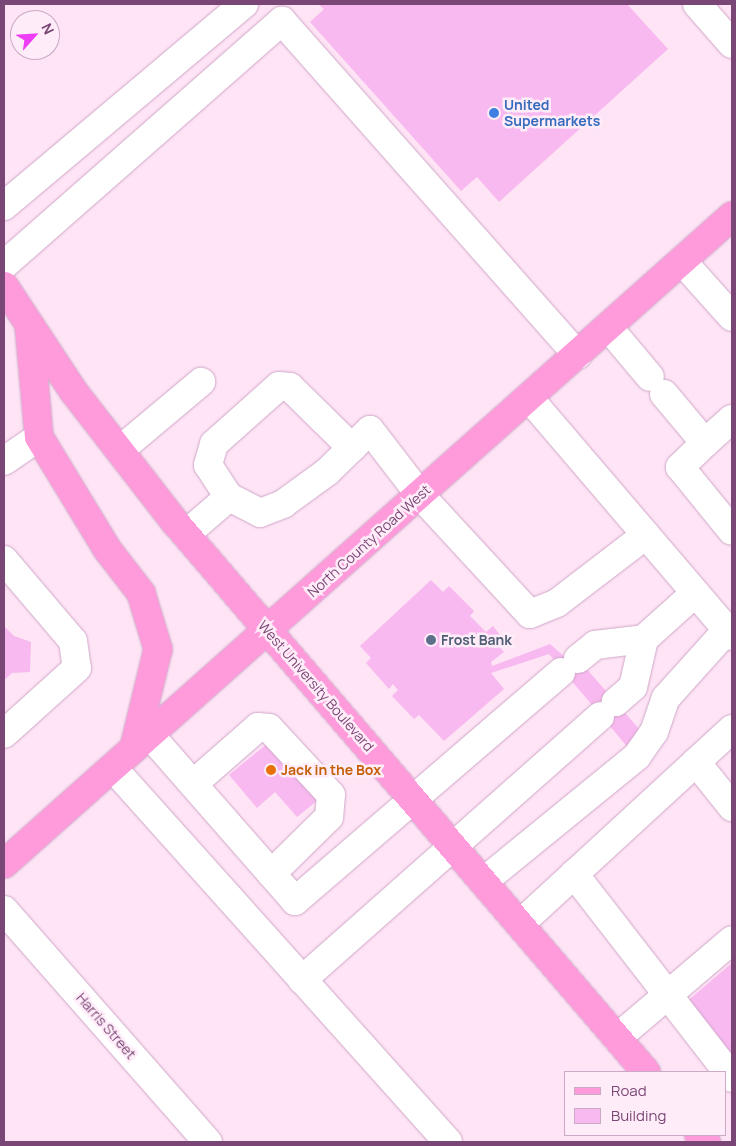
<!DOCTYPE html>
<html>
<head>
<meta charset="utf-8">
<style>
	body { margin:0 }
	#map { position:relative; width:736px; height:1146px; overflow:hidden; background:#fee4f5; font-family:Manrope,sans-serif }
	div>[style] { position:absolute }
	.building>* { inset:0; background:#f7b9ef }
	.roads { filter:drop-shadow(0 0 1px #cfa6c8) drop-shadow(0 0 1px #cfa6c8) }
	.minor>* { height:28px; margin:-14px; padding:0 14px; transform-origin:14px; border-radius:14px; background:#fff }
	.major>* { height:28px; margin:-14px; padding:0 14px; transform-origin:14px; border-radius:14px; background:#ff9adb }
	.dots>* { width:14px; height:14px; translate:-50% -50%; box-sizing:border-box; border:2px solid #ffecf9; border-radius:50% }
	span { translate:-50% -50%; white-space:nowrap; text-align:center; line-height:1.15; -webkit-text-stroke:5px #ffecf9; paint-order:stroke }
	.shop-label { font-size:14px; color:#366cbe; font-weight:700 }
	.left { translate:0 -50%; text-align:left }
	.street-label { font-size:14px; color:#7a4675 }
	.service-label { font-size:14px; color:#4e5e75; font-weight:700 }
	.food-label { font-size:14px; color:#c56008; font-weight:700 }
	.frame { position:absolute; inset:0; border:5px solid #7a4675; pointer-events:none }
	.legend { position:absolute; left:564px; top:1071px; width:162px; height:65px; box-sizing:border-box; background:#ffecf9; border:1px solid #caaac4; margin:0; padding:6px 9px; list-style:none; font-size:15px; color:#7a4675 }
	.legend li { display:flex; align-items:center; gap:10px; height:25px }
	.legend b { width:25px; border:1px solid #caaac4 }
	.north { position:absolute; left:10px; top:10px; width:50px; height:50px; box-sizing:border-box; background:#ffecf9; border:1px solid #caaac4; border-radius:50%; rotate:64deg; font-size:14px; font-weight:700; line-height:20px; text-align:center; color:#7a4675 }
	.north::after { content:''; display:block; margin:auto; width:18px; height:22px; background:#ed3df5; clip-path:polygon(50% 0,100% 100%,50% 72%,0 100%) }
</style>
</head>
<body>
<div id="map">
	<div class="building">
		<i style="clip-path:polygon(318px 4px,627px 4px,668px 49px,499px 202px,477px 177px,461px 191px,310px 22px,324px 9px)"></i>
		<i style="clip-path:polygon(431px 580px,443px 592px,449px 586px,474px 611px,470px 616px,486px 632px,493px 626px,500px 635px,494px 641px,504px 652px,491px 662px,492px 666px,550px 644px,566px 658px,572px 652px,646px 737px,630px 750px,549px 654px,491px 673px,504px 689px,444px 741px,419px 715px,414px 719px,392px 696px,398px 690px,393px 684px,389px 689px,366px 663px,371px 658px,360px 646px)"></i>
		<i style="clip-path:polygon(4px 626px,14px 636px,31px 642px,30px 672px,12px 673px,4px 680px)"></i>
		<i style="clip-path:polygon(269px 742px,318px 800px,297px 817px,275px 792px,257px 808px,229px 775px)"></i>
		<i style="clip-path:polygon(732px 963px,732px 1059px,685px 1003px)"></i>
	</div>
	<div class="roads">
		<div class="minor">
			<i style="left:697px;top:4px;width:53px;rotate:48.8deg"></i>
			<i style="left:4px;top:206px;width:314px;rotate:-40.1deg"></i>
			<i style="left:682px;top:261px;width:75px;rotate:48.2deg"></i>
			<i style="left:4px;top:265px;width:370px;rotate:-41.3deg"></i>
			<i style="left:282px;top:21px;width:446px;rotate:48.5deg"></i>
			<i style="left:608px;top:327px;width:65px;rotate:50deg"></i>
			<i style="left:664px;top:394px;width:64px;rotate:50.1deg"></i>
			<i style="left:705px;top:443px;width:36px;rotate:-42deg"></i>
			<i style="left:529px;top:398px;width:313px;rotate:49.5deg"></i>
			<i style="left:705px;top:443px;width:35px;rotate:136deg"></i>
			<i style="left:680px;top:467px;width:82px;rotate:50.9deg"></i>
			<i style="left:352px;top:448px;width:87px;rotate:-135.5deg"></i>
			<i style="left:290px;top:387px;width:11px;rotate:-175deg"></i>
			<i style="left:279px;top:386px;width:87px;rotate:138.3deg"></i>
			<i style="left:214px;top:444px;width:22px;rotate:106deg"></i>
			<i style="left:208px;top:465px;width:38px;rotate:57deg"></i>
			<i style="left:229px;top:497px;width:35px;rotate:27deg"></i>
			<i style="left:260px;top:513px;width:25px;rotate:-21deg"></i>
			<i style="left:283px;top:504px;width:54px;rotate:-36deg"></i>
			<i style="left:327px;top:472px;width:60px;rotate:-44.3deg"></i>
			<i style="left:370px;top:430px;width:82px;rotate:52.4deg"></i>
			<i style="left:420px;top:495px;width:162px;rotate:47.3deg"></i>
			<i style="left:530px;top:614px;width:29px;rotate:-22deg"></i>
			<i style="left:557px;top:603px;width:112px;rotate:-37.4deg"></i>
			<i style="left:120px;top:450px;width:106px;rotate:-40deg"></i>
			<i style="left:4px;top:461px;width:42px;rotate:-34.4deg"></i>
			<i style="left:186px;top:534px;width:57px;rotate:-40.7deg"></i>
			<i style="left:4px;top:560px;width:106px;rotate:49.6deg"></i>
			<i style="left:73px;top:641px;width:27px;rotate:82deg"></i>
			<i style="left:77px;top:668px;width:98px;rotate:137.9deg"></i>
			<i style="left:644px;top:639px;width:69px;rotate:-42deg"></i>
			<i style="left:578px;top:659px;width:22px;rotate:-39deg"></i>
			<i style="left:595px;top:645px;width:49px;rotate:-7deg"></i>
			<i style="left:644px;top:639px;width:49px;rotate:102.9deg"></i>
			<i style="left:633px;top:687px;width:23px;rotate:139deg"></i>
			<i style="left:149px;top:734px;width:222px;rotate:48.8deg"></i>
			<i style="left:295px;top:901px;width:351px;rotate:-40.7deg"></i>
			<i style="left:696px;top:762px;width:58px;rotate:51.3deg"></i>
			<i style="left:113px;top:768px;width:502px;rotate:48.15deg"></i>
			<i style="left:193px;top:784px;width:86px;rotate:-41.2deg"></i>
			<i style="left:258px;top:727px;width:11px;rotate:5deg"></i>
			<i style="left:269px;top:728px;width:91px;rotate:47.2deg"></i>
			<i style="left:331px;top:795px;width:22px;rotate:95deg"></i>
			<i style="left:329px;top:817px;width:81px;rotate:135.5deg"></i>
			<i style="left:574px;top:874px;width:258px;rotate:52.2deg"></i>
			<i style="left:484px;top:881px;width:198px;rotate:-39.2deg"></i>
			<i style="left:637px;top:756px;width:29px;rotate:-55deg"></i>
			<i style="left:654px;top:732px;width:36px;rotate:-71deg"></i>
			<i style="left:666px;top:698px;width:91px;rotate:-48.1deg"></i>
			<i style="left:4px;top:910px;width:309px;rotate:48.7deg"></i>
			<i style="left:520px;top:924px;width:288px;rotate:-42.6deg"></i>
			<i style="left:302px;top:980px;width:398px;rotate:-41.5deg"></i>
			<i style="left:617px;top:1038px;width:151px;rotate:-40.4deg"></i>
		</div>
		<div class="major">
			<i style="left:4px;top:286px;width:127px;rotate:56.6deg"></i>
			<i style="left:74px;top:392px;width:165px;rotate:52.2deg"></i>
			<i style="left:175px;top:522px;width:724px;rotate:49.42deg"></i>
			<i style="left:29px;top:325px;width:112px;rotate:84.9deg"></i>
			<i style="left:39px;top:437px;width:131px;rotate:58.7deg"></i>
			<i style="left:107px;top:549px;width:56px;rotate:52.3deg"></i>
			<i style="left:141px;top:593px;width:59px;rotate:73.1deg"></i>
			<i style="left:158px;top:649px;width:102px;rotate:103.6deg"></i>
			<i style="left:4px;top:864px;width:975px;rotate:-41.67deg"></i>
			<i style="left:699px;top:1135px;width:10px;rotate:45deg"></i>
		</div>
	</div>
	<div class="dots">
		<i style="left:494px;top:113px;background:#3f7fe0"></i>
		<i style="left:431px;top:640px;background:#5c6f8a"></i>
		<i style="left:271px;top:770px;background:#e8710a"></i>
	</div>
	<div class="shop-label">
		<span class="left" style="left:504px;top:113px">United<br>Supermarkets</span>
	</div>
	<div class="street-label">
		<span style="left:369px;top:541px;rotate:-42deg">North County Road West</span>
		<span style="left:316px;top:686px;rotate:49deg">West University Boulevard</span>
		<span style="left:106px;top:1026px;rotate:49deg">Harris Street</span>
	</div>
	<div class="service-label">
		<span class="left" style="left:441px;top:640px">Frost Bank</span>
	</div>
	<div class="food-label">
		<span class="left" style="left:281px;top:770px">Jack in the Box</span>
	</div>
	<div class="frame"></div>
	<ul class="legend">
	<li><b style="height:6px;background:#ff9adb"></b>Road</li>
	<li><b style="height:14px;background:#f7b9ef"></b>Building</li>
	</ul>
	<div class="north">N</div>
</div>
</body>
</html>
